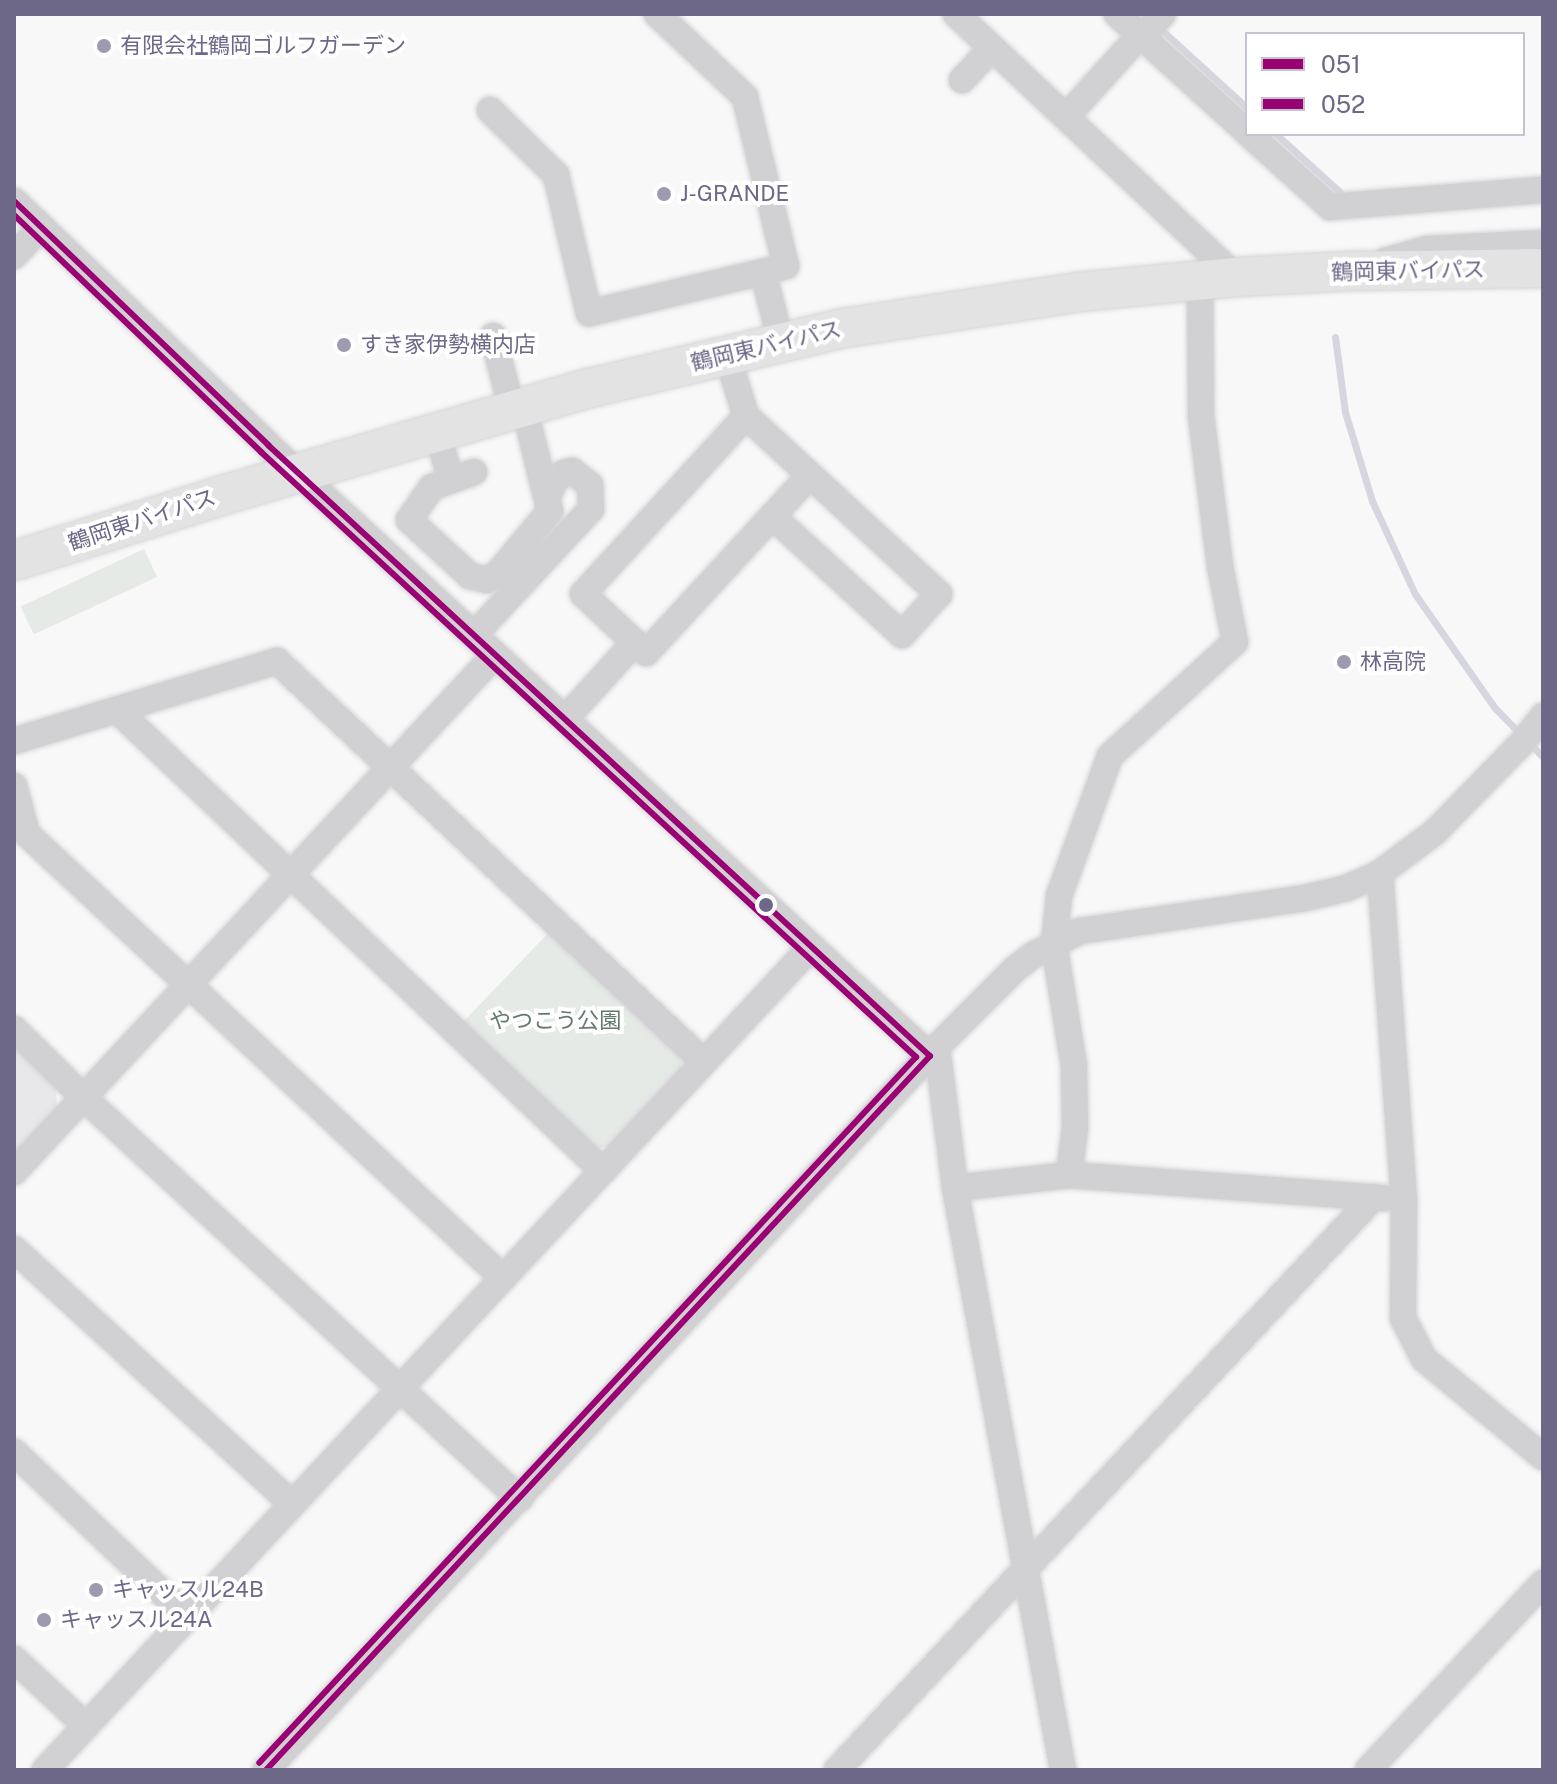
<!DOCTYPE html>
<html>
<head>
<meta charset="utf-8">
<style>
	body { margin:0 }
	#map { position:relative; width:1557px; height:1784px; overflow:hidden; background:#f8f8f8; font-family:"Public Sans","Noto Sans JP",sans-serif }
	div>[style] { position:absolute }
	.built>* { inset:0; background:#e8e8ea }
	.green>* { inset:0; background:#e5eae7; transform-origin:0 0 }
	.stream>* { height:7px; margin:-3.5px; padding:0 3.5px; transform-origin:3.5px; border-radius:3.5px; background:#d6d6df }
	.roads { filter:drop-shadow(0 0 2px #d4d4d6) drop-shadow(0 0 2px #d4d4d6) }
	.minor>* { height:26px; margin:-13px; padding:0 13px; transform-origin:13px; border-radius:13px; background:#d1d0d3 }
	.highway>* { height:38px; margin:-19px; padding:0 19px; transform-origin:19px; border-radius:19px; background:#e3e3e4 }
	.bus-1>* { height:6px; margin:-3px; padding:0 3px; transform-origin:3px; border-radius:3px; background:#9a0273 }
	.bus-2>* { height:6px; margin:-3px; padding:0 3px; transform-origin:3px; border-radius:3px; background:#9a0273 }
	.dots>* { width:22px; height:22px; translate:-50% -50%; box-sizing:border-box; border:4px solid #fff; border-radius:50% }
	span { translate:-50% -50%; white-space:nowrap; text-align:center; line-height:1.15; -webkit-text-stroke:8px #fff; paint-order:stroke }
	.poi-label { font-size:22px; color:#6d6888 }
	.left { translate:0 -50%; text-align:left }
	.street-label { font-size:22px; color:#6d6888 }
	.park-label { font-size:22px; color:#637a6e }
	.frame { position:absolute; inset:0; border:16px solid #6d6888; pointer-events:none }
	.legend { position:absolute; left:1245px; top:32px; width:280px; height:104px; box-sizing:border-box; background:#fff; border:2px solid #c5c3cf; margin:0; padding:10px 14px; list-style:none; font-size:24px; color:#6d6888 }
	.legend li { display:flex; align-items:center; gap:16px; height:40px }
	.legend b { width:40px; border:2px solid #c5c3cf }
</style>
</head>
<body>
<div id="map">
	<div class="built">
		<i style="clip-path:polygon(14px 1047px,56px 1087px,57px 1107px,14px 1153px)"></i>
	</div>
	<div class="green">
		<i style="left:144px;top:549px;width:31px;height:136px;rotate:65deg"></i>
		<i style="clip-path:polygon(553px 928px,679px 1048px,683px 1072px,614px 1145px,595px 1149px,462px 1023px)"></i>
	</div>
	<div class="stream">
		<i style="left:1165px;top:33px;width:111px;rotate:42.4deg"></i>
		<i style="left:1276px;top:134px;width:86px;rotate:42.2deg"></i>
		<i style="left:1335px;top:337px;width:76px;rotate:82.4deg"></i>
		<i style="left:1345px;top:412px;width:93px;rotate:73.1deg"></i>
		<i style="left:1372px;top:501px;width:102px;rotate:65.2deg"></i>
		<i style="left:1415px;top:594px;width:138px;rotate:55deg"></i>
		<i style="left:1494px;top:707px;width:70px;rotate:45.6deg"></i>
	</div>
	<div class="roads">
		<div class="minor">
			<i style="left:657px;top:14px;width:121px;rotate:43.3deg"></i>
			<i style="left:745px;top:97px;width:174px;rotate:76.4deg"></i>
			<i style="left:786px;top:266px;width:24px;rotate:165deg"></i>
			<i style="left:763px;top:272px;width:72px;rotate:75.6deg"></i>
			<i style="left:956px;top:14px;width:384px;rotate:43.2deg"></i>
			<i style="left:1117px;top:14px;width:176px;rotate:42.2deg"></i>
			<i style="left:1142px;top:37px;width:31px;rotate:-48deg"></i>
			<i style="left:962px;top:80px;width:44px;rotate:-46.8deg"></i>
			<i style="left:490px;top:110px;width:93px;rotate:44.6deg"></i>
			<i style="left:556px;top:175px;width:142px;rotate:76.6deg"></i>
			<i style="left:589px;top:313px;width:179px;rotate:-13.3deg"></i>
			<i style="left:1066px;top:117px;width:110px;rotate:-47.9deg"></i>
			<i style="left:1249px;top:134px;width:109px;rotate:42deg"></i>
			<i style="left:1330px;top:207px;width:214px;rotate:-4.6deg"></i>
			<i style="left:14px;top:201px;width:352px;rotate:43.8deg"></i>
			<i style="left:268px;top:445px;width:901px;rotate:42.71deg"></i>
			<i style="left:14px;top:256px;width:40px;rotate:-47deg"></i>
			<i style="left:1385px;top:261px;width:44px;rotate:-15.9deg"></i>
			<i style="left:1427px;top:249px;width:116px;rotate:-3deg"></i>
			<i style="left:493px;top:336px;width:76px;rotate:75.6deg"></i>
			<i style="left:727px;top:355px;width:64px;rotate:72.7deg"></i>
			<i style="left:746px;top:416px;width:263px;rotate:42.7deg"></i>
			<i style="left:939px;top:594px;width:55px;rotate:132.1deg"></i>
			<i style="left:902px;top:635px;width:176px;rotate:-137.5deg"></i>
			<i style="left:746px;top:416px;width:241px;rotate:132.5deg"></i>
			<i style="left:583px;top:594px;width:86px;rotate:43.1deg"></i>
			<i style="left:646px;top:653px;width:242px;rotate:-47.3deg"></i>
			<i style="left:437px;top:432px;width:50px;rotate:73.7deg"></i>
			<i style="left:474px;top:472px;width:45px;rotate:160.3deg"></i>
			<i style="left:432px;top:487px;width:40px;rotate:124.9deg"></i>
			<i style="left:409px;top:520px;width:83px;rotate:42.6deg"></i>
			<i style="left:470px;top:576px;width:17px;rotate:13deg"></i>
			<i style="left:487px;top:580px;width:13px;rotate:-32deg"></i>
			<i style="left:498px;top:573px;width:81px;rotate:-50deg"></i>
			<i style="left:550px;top:511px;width:107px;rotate:-104deg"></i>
			<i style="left:474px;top:635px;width:172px;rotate:-47.1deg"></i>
			<i style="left:591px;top:509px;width:24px;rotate:-92deg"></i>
			<i style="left:590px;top:485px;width:23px;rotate:-142deg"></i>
			<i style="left:572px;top:471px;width:8px;rotate:166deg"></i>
			<i style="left:564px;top:473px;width:13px;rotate:138deg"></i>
			<i style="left:554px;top:482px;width:16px;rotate:112deg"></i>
			<i style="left:117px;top:710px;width:670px;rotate:43.49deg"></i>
			<i style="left:565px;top:719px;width:104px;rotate:-47.7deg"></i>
			<i style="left:14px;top:741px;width:275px;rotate:-16.9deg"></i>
			<i style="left:277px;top:661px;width:586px;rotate:43.2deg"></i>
			<i style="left:14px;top:786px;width:50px;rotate:74.8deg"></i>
			<i style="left:27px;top:834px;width:651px;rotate:43.01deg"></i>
			<i style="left:1380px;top:873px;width:327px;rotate:85.8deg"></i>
			<i style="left:1404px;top:1199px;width:119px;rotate:90.5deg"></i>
			<i style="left:1403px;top:1318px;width:46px;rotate:62.9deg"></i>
			<i style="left:1424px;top:1359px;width:154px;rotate:39.5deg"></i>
			<i style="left:14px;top:1029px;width:98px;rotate:44.6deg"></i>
			<i style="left:84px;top:1098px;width:592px;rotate:42.61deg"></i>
			<i style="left:937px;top:1047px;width:142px;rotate:82.7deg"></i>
			<i style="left:955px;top:1188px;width:592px;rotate:79.49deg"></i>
			<i style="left:14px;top:1172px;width:706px;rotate:-47.07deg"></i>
			<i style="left:1069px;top:1175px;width:47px;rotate:-82.7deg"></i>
			<i style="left:1075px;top:1128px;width:62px;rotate:-90.9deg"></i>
			<i style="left:1074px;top:1066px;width:124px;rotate:-99.3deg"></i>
			<i style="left:1054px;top:944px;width:48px;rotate:-84.1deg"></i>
			<i style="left:1059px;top:896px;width:149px;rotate:-70deg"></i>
			<i style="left:1110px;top:756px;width:169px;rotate:-42.4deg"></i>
			<i style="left:1235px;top:642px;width:77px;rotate:-101.2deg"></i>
			<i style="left:1220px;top:566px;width:151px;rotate:-97.2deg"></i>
			<i style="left:1201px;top:416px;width:136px;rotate:-90.4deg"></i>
			<i style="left:955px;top:1188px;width:115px;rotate:-6.5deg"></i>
			<i style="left:1069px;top:1175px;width:316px;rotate:4.2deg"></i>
			<i style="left:14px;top:1249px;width:376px;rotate:42.5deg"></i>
			<i style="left:14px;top:1452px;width:238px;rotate:43.5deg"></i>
			<i style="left:14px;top:1659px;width:98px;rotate:42.9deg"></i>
			<i style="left:45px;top:1770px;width:1124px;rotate:-47.05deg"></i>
			<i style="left:266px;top:1770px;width:986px;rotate:-47.14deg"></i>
			<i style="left:937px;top:1047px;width:112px;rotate:-45deg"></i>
			<i style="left:1016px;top:968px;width:21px;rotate:-37deg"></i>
			<i style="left:1033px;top:955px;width:53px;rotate:-27.1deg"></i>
			<i style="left:1080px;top:931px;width:227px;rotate:-8.3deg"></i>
			<i style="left:1305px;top:898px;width:43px;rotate:-13.4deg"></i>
			<i style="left:1347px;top:888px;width:36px;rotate:-24deg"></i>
			<i style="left:1380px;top:873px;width:69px;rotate:-36.7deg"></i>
			<i style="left:1435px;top:832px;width:124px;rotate:-45.7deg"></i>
			<i style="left:1522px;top:743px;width:34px;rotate:-52deg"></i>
			<i style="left:837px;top:1770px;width:785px;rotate:-46.86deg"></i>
			<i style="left:1368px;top:1770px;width:256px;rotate:-46.9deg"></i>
		</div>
		<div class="highway">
			<i style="left:14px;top:561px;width:216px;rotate:-17.5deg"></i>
			<i style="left:220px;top:496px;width:385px;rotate:-16.3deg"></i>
			<i style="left:590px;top:388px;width:261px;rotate:-13.3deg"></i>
			<i style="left:844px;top:328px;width:237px;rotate:-8.7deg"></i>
			<i style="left:1078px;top:292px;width:159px;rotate:-5.4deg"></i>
			<i style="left:1236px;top:277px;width:116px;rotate:-3deg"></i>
			<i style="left:1352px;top:271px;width:191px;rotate:-0.9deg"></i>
		</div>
	</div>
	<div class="bus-1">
		<i style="left:14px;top:201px;width:352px;rotate:43.8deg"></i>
		<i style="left:268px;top:445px;width:901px;rotate:42.71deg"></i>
		<i style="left:930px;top:1056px;width:975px;rotate:132.92deg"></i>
	</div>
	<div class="bus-2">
		<i style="left:14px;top:215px;width:342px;rotate:43.8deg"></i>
		<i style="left:261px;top:452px;width:892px;rotate:42.73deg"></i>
		<i style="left:916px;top:1057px;width:964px;rotate:132.94deg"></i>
	</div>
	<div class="dots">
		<i style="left:104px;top:46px;background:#9e9aaf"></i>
		<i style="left:664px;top:194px;background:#9e9aaf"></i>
		<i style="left:344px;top:345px;background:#9e9aaf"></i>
		<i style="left:1344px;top:662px;background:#9e9aaf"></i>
		<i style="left:766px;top:905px;background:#6d6888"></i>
		<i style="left:96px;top:1590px;background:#9e9aaf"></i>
		<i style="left:44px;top:1620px;background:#9e9aaf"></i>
	</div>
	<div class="poi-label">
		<span class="left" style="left:120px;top:46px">有限会社鶴岡ゴルフガーデン</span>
		<span class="left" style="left:680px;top:194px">J-GRANDE</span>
		<span class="left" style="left:360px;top:345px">すき家伊勢横内店</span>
		<span class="left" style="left:1360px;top:662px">林高院</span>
		<span class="left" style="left:112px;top:1590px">キャッスル24B</span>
		<span class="left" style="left:60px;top:1620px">キャッスル24A</span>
	</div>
	<div class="street-label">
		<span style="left:1408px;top:271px;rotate:-1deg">鶴岡東バイパス</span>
		<span style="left:766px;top:346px;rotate:-13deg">鶴岡東バイパス</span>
		<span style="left:142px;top:520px;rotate:-18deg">鶴岡東バイパス</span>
	</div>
	<div class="park-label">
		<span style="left:555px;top:1021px">やつこう公園</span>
	</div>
	<div class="frame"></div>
	<ul class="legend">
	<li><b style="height:10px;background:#9a0273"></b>051</li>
	<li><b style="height:10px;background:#9a0273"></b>052</li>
	</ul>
</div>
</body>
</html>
